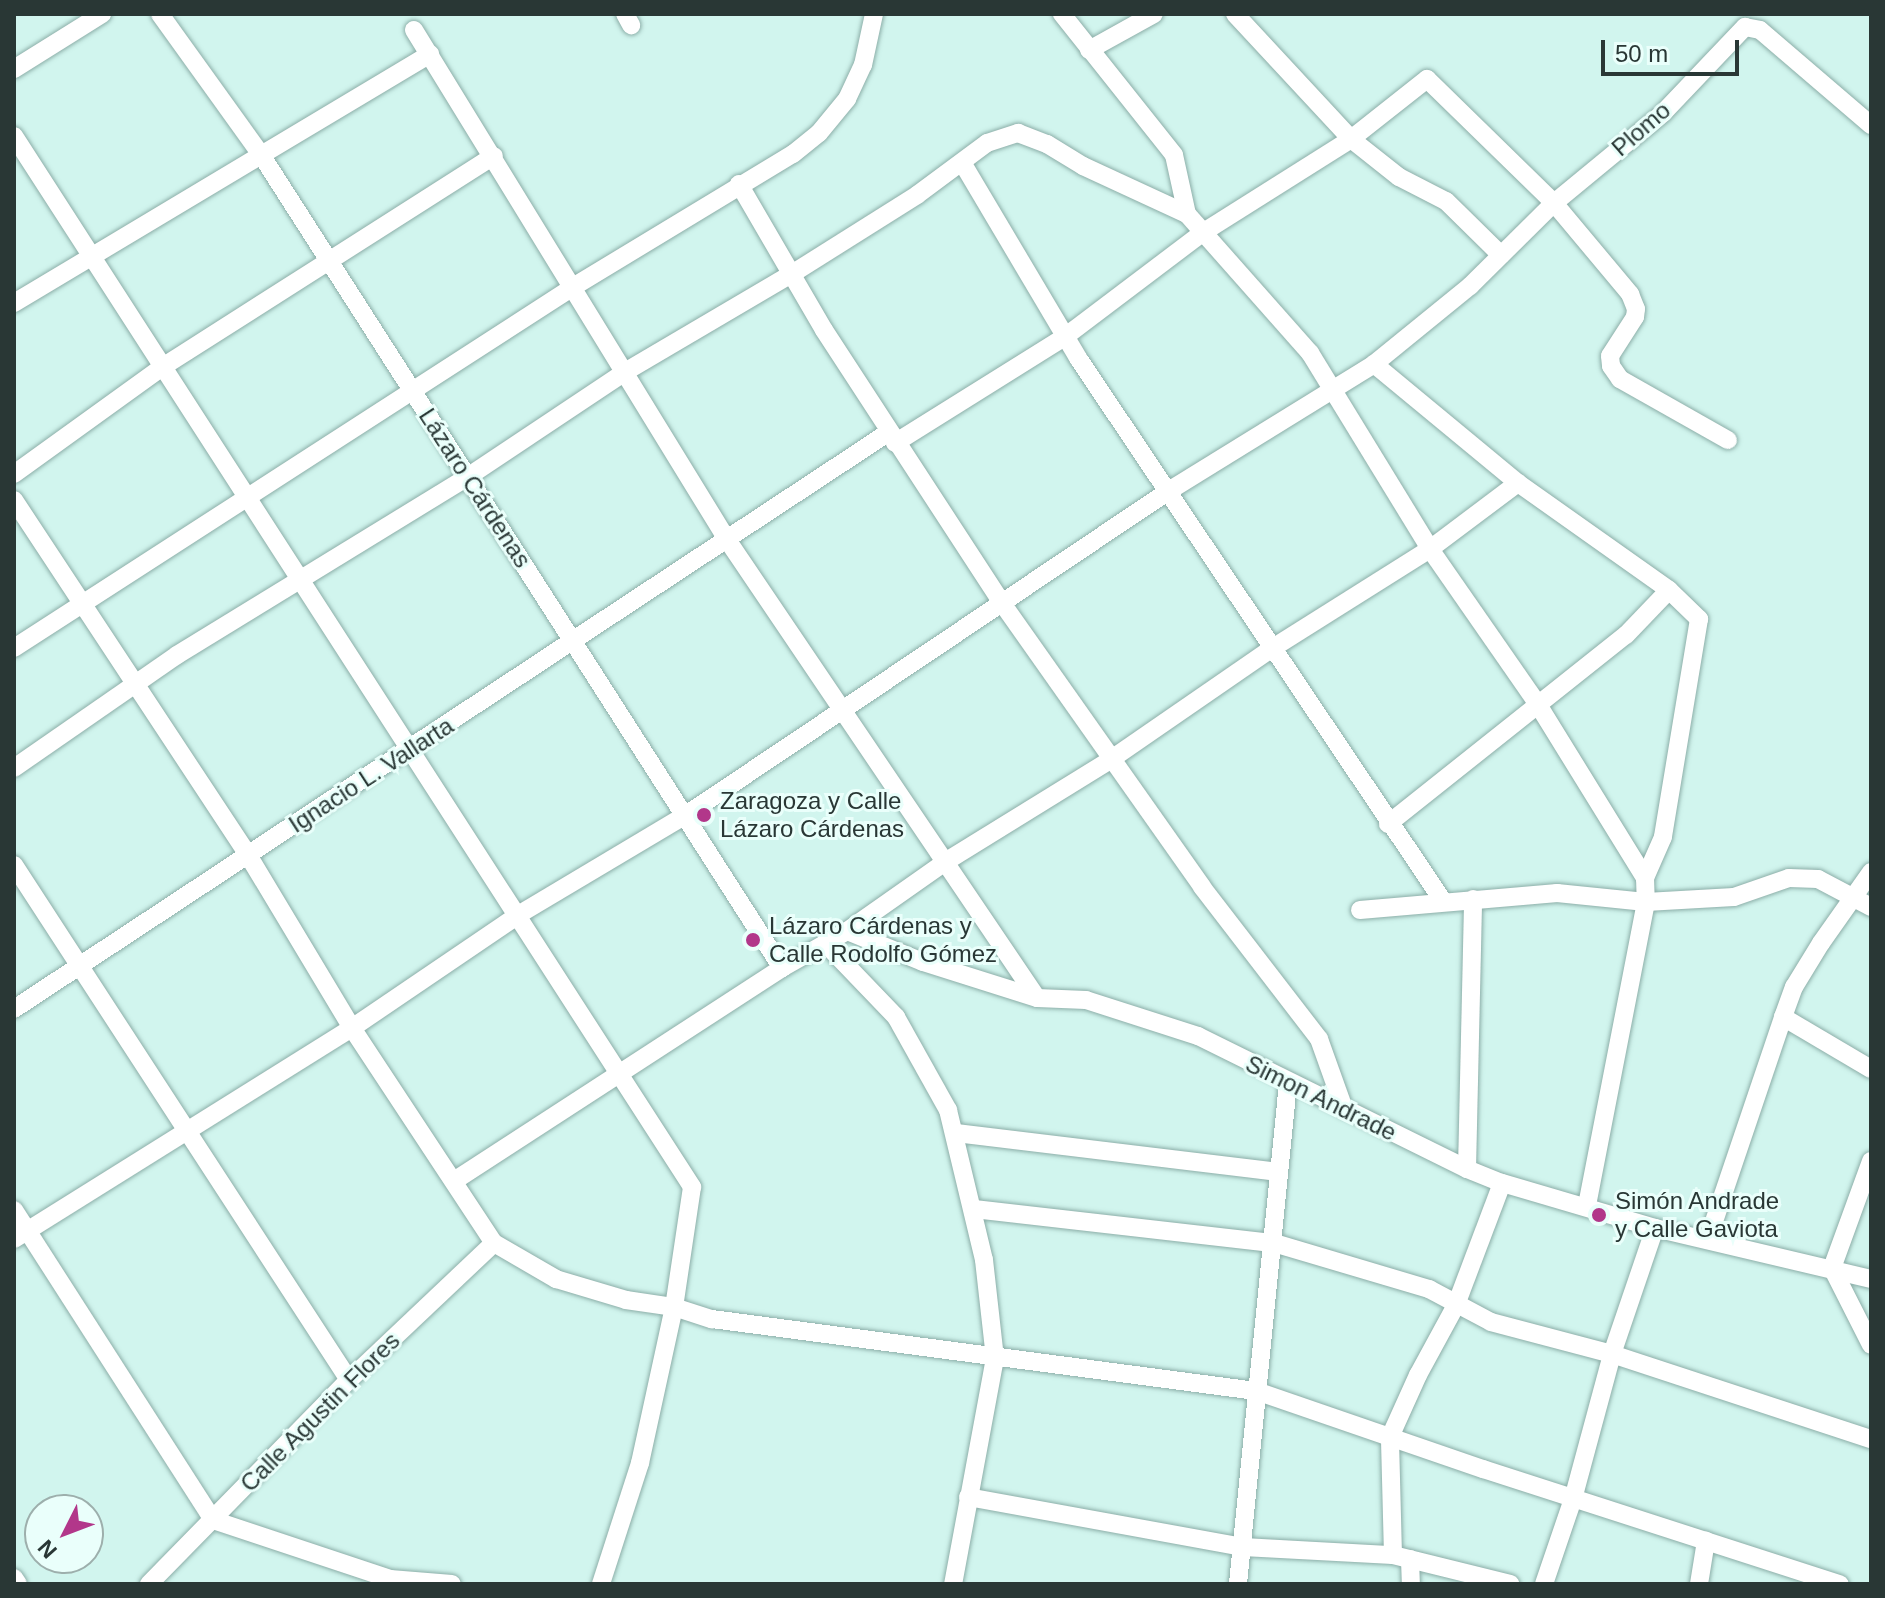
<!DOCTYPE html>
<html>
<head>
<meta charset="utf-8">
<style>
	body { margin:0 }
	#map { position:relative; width:1885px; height:1598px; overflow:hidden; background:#d1f5ee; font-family:Arial,sans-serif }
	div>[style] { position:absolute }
	.roads { filter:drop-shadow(0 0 2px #8caea8) drop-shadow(0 0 2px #8caea8) }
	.street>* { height:18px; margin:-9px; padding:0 9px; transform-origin:9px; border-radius:9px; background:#fff }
	.dots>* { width:22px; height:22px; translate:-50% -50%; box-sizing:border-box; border:4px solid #eafffb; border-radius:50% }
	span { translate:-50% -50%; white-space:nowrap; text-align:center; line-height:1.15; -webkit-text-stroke:6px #eafffb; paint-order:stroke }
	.street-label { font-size:24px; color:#293735 }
	.poi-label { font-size:24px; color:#293735 }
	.left { translate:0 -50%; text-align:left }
	.frame { position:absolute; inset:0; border:16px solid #293735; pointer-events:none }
	.north { position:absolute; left:24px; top:1494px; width:80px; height:80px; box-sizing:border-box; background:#eafffb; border:2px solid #9dafac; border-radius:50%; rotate:228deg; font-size:22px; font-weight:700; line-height:32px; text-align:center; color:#293735 }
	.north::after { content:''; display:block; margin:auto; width:28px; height:36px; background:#b2378a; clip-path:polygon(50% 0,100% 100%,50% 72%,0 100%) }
	.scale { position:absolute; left:1601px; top:40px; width:138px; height:36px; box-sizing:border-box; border:4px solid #293735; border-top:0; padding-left:10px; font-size:24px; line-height:28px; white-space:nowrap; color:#293735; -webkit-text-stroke:6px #eafffb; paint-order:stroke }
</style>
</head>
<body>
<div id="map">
	<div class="roads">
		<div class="street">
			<i style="left:160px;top:14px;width:171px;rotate:54.3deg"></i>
			<i style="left:260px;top:153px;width:968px;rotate:57.36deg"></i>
			<i style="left:625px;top:14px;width:13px;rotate:61deg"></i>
			<i style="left:1062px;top:14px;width:180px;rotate:51.5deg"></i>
			<i style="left:1174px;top:155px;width:60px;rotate:77.6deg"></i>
			<i style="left:1235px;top:14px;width:171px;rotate:47.1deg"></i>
			<i style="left:1351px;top:139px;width:61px;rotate:38.4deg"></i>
			<i style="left:1399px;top:177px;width:53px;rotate:27.1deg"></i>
			<i style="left:1446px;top:201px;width:77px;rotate:44.5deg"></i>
			<i style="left:414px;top:30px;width:596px;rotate:58.44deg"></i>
			<i style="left:726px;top:538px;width:555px;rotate:55.94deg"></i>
			<i style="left:1089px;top:50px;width:74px;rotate:-29deg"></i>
			<i style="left:14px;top:69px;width:104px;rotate:-32deg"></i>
			<i style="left:14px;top:136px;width:1251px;rotate:57.17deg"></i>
			<i style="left:692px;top:1187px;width:121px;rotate:98.5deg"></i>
			<i style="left:674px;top:1307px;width:160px;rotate:102.3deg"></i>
			<i style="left:640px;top:1463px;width:127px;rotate:107.9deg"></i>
			<i style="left:963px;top:164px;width:226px;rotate:59.3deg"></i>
			<i style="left:1078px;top:358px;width:654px;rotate:56.09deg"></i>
			<i style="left:739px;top:184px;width:169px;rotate:59.8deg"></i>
			<i style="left:824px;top:330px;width:326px;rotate:56.9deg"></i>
			<i style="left:1002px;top:603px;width:347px;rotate:54.8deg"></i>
			<i style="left:1202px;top:887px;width:192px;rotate:52.4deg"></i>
			<i style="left:1319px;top:1039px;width:74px;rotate:70.3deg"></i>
			<i style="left:14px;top:303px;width:485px;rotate:-30.9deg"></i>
			<i style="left:1374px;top:364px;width:187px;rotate:39.6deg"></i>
			<i style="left:1518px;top:483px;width:185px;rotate:35.3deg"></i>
			<i style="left:1669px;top:590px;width:42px;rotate:44deg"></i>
			<i style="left:1699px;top:619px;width:221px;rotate:99.4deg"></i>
			<i style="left:1663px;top:837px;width:45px;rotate:113.7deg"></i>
			<i style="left:895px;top:443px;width:202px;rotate:-32deg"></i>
			<i style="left:1066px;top:336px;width:171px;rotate:-37.1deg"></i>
			<i style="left:1202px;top:233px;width:176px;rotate:-32.2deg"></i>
			<i style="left:1351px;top:139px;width:97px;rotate:-38.3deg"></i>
			<i style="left:1427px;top:79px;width:177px;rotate:44.3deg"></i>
			<i style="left:1554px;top:203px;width:119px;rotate:50.1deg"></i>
			<i style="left:1630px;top:294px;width:16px;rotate:68deg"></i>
			<i style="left:1636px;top:309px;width:8px;rotate:97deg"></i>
			<i style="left:1635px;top:317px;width:46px;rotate:122.7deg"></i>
			<i style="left:1610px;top:356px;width:10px;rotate:84deg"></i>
			<i style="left:1611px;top:366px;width:16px;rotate:55deg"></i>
			<i style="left:1620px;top:379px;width:124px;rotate:29.5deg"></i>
			<i style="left:14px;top:474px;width:185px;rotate:-35.8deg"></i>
			<i style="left:164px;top:366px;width:391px;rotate:-32.5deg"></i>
			<i style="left:14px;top:500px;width:425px;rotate:56.6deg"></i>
			<i style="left:248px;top:855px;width:202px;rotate:59deg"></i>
			<i style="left:352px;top:1028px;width:258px;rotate:56.6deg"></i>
			<i style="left:494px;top:1243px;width:72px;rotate:30.1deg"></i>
			<i style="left:556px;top:1279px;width:73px;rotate:16.7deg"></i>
			<i style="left:626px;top:1300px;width:49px;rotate:8.3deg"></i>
			<i style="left:674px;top:1307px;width:40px;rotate:18deg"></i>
			<i style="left:712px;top:1319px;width:549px;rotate:7.54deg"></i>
			<i style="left:1256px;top:1391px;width:240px;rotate:19deg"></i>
			<i style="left:1483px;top:1469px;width:375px;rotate:17.9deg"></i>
			<i style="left:14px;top:648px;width:665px;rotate:-32.85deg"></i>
			<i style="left:573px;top:287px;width:257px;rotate:-31.2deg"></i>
			<i style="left:793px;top:154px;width:33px;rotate:-39deg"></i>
			<i style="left:819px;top:133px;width:44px;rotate:-50.5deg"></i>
			<i style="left:847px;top:99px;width:38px;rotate:-65deg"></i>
			<i style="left:863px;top:65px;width:52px;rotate:-77.8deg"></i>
			<i style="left:14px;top:768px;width:198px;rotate:-34.7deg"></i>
			<i style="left:177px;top:655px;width:342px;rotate:-31.5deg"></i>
			<i style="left:469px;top:476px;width:187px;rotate:-33.7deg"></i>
			<i style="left:625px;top:372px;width:191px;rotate:-30.5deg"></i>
			<i style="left:790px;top:275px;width:150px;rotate:-32.2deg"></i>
			<i style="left:917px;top:195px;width:87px;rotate:-36.6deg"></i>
			<i style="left:987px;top:143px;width:33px;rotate:-18deg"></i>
			<i style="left:1018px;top:133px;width:31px;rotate:21deg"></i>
			<i style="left:1047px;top:144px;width:42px;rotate:31.4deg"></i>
			<i style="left:1083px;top:166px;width:115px;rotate:24.8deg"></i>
			<i style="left:1187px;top:214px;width:186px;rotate:48.5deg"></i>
			<i style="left:1310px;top:353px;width:230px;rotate:58.5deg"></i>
			<i style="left:1430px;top:549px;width:188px;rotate:55.2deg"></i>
			<i style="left:1537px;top:703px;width:206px;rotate:58.3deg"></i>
			<i style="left:1645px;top:878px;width:24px;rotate:88deg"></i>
			<i style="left:1646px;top:902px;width:309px;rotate:101deg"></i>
			<i style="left:1388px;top:824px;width:304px;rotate:-38.5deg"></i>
			<i style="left:1626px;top:635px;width:62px;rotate:-46.3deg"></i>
			<i style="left:14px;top:865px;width:614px;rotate:56.96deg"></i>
			<i style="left:1360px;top:910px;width:198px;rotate:-4.9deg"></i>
			<i style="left:1557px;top:893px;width:89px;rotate:5.8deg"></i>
			<i style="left:1646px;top:902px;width:88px;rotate:-3.3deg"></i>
			<i style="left:1734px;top:897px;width:58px;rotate:-19.1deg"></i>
			<i style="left:1789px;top:878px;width:29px;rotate:2deg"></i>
			<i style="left:1818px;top:879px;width:60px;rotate:27.8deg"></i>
			<i style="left:847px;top:931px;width:82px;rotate:22.2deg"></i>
			<i style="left:923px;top:962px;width:120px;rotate:17.5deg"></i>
			<i style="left:1037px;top:998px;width:49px;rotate:2.3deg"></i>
			<i style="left:1086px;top:1000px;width:118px;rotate:17.8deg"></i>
			<i style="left:1198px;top:1036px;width:300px;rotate:26.3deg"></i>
			<i style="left:1467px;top:1169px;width:38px;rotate:22deg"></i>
			<i style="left:1502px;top:1183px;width:159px;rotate:16.4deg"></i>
			<i style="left:1655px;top:1228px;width:222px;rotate:13.3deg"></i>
			<i style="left:825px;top:943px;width:103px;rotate:46.2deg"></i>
			<i style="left:896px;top:1017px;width:107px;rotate:60.8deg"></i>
			<i style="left:948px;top:1110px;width:154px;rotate:76.5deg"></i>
			<i style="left:984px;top:1260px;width:99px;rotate:83.6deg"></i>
			<i style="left:995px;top:1358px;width:230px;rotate:100.5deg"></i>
			<i style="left:14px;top:1009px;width:1048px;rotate:-33.4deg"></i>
			<i style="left:1783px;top:1017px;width:32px;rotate:-70deg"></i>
			<i style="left:1794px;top:987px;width:52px;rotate:-58.5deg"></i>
			<i style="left:1821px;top:943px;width:87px;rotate:-54.8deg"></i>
			<i style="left:956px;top:1133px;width:325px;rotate:6.9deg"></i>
			<i style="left:1871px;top:1161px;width:114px;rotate:110deg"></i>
			<i style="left:1832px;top:1268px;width:86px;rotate:63.1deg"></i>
			<i style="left:1467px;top:1169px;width:270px;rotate:-88.7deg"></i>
			<i style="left:454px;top:1181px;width:391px;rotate:-33deg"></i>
			<i style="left:782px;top:968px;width:75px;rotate:-29.6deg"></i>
			<i style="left:847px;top:931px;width:120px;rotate:-35.1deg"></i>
			<i style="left:945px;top:862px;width:194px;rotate:-31.7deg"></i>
			<i style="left:1110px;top:760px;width:196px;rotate:-34.6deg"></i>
			<i style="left:1271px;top:649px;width:188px;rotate:-32.2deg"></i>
			<i style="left:1430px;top:549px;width:110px;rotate:-36.9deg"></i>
			<i style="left:974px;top:1209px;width:302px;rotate:6.5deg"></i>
			<i style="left:1274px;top:1243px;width:162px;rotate:16.5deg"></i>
			<i style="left:1429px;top:1289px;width:70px;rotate:28deg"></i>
			<i style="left:1491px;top:1322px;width:125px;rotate:14.8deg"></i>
			<i style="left:1612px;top:1354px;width:273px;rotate:18.2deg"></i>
			<i style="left:14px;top:1210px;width:368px;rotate:57.3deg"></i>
			<i style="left:213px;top:1520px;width:187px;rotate:18.4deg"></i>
			<i style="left:390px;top:1579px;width:62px;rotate:4.6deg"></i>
			<i style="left:14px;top:1239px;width:398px;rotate:-32deg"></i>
			<i style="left:352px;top:1028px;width:201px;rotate:-34.2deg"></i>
			<i style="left:518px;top:915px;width:196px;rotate:-30.8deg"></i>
			<i style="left:686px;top:815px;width:579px;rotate:-33.88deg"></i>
			<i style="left:1167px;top:492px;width:243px;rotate:-31.7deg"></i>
			<i style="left:1374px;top:364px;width:124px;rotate:-39.1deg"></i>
			<i style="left:1470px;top:286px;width:118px;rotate:-44.7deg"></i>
			<i style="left:1554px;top:203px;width:141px;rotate:-39.5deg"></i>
			<i style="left:1663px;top:113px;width:119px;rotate:-46.4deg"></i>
			<i style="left:1745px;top:27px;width:15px;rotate:11deg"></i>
			<i style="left:1760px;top:30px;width:146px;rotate:40.6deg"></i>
			<i style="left:1708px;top:1239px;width:234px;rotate:-71.3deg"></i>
			<i style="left:1783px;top:1017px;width:102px;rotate:30.6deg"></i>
			<i style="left:968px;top:1497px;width:280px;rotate:10.3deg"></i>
			<i style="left:1243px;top:1547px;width:150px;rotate:3.1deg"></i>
			<i style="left:1393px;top:1555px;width:121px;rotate:13.9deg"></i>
			<i style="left:1393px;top:1555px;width:118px;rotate:-91.5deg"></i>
			<i style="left:1390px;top:1437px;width:68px;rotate:-65.7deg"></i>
			<i style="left:1418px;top:1375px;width:80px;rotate:-61.5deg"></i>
			<i style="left:1456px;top:1305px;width:130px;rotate:-69.3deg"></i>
			<i style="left:1410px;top:1559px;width:25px;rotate:88deg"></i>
			<i style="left:14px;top:1578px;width:7px;rotate:56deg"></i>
			<i style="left:149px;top:1584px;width:286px;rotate:-45.6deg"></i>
			<i style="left:349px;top:1380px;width:199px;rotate:-43.4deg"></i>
			<i style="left:1238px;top:1584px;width:503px;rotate:-84.3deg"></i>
			<i style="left:1544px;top:1584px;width:90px;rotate:-71.2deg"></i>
			<i style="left:1573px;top:1499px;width:150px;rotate:-74.9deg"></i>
			<i style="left:1612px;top:1354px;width:133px;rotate:-71.2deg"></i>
			<i style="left:1699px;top:1584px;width:44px;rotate:-80.8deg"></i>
		</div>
	</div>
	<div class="dots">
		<i style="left:704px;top:815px;background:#b2378a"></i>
		<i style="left:753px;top:940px;background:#b2378a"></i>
		<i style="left:1599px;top:1215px;background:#b2378a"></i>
	</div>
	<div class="street-label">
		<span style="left:1641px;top:129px;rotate:-41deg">Plomo</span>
		<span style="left:475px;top:488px;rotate:57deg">Lázaro Cárdenas</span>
		<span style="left:371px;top:775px;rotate:-33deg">Ignacio L. Vallarta</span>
		<span style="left:1321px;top:1098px;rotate:26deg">Simon Andrade</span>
		<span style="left:320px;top:1412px;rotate:-45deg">Calle Agustin Flores</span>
	</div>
	<div class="poi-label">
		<span class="left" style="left:720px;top:815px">Zaragoza y Calle<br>Lázaro Cárdenas</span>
		<span class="left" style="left:769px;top:940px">Lázaro Cárdenas y<br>Calle Rodolfo Gómez</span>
		<span class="left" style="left:1615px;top:1215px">Simón Andrade<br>y Calle Gaviota</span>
	</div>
	<div class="frame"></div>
	<div class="north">N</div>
	<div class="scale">50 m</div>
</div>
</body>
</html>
